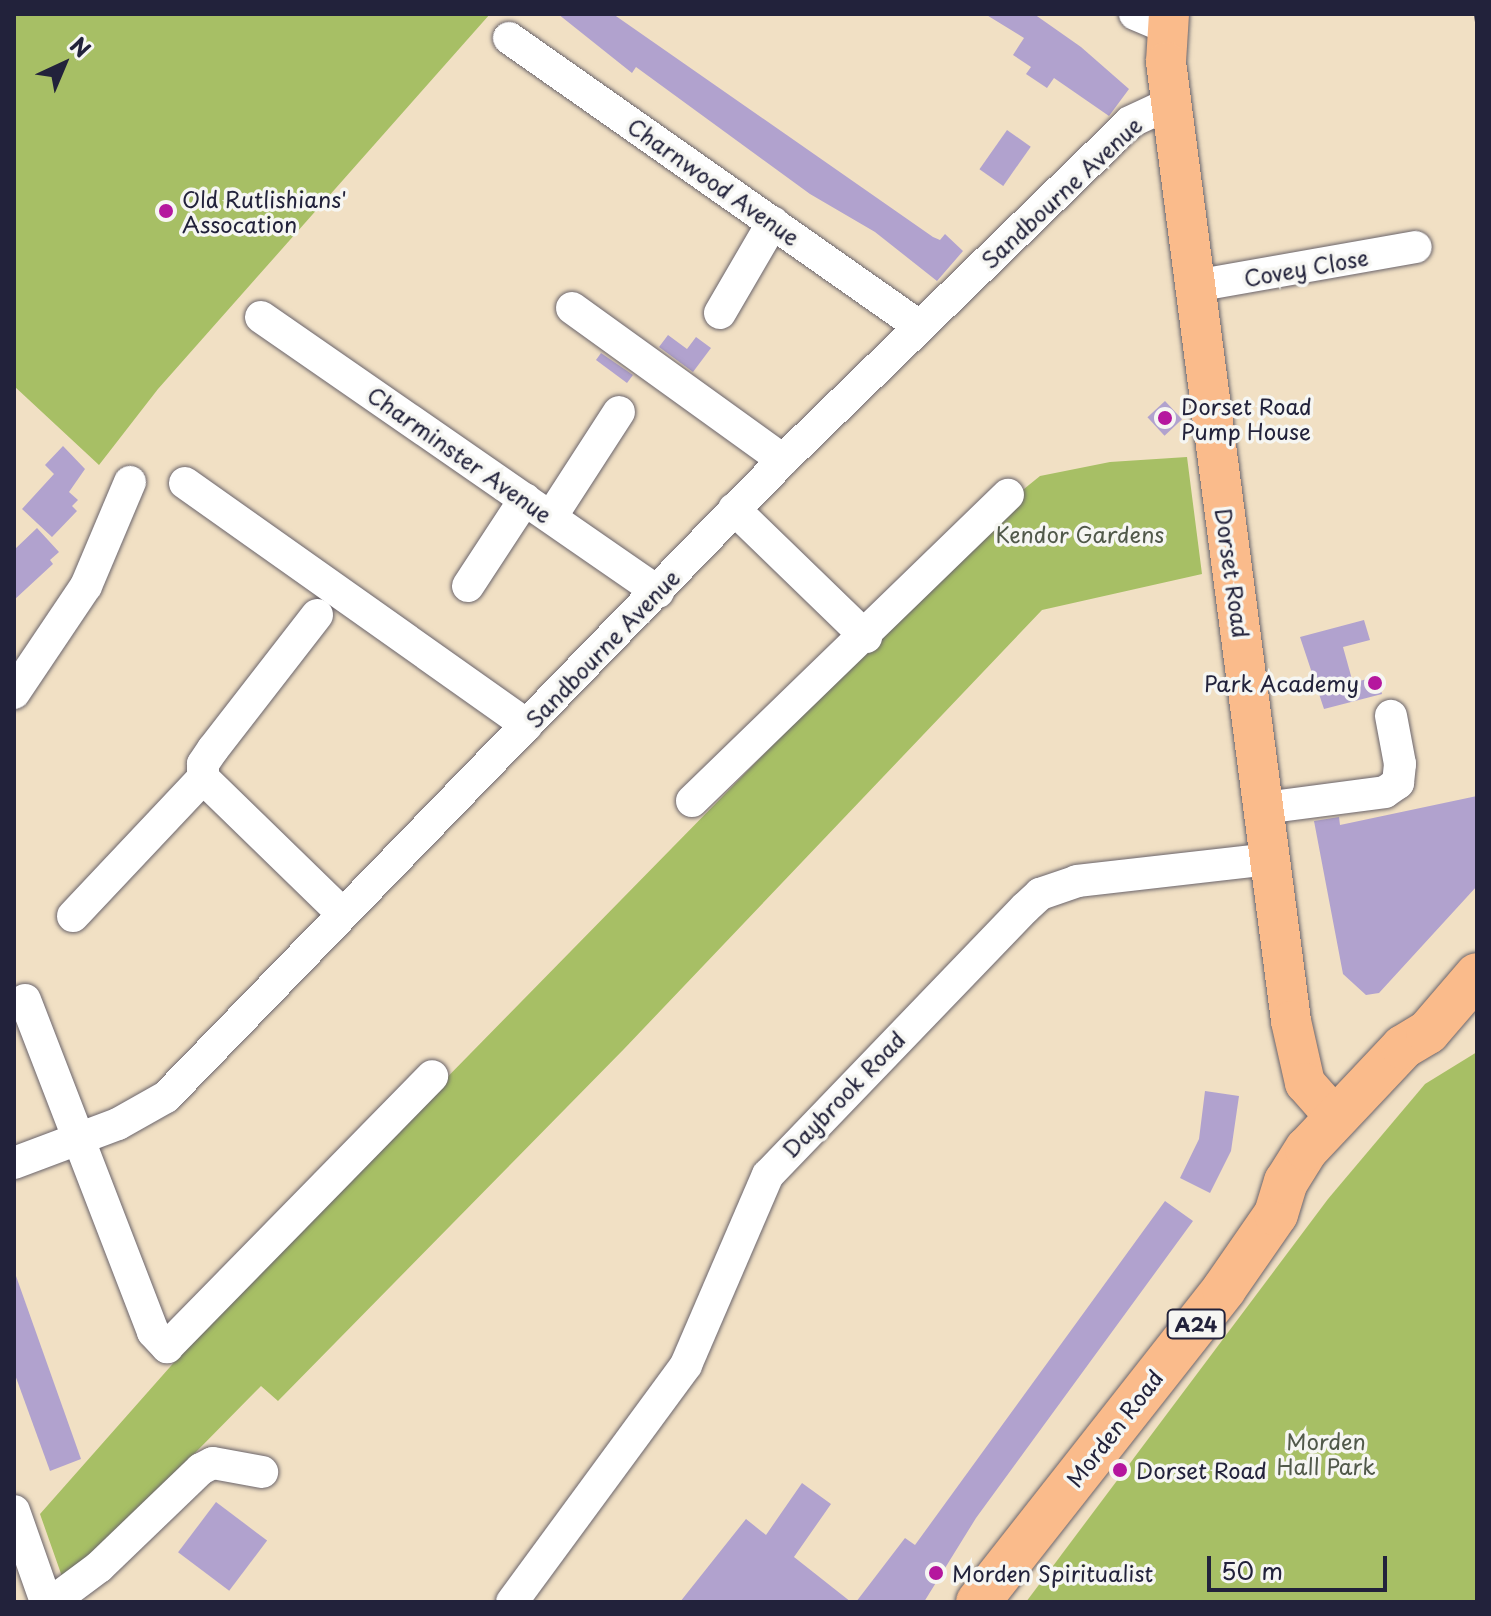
<!DOCTYPE html>
<html>
<head>
<meta charset="utf-8">
<style>
	body { margin:0 }
	#map { position:relative; width:1491px; height:1616px; overflow:hidden; background:#f1e0c4; font-family:"Playpen Sans",sans-serif }
	div>[style] { position:absolute }
	.green>* { inset:0; background:#a7bf65 }
	.building>* { inset:0; background:#b1a2ce; transform-origin:0 0 }
	.roads { filter:drop-shadow(0 0 2px #6a646b) drop-shadow(0 0 2px #6a646b) }
	.minor>* { height:32px; margin:-16px; padding:0 16px; transform-origin:16px; border-radius:16px; background:#fff }
	.major>* { height:40px; margin:-20px; padding:0 20px; transform-origin:20px; border-radius:20px; background:#fabb8b }
	.highway>* { height:44px; margin:-22px; padding:0 22px; transform-origin:22px; border-radius:22px; background:#fabb8b }
	.tram>* { height:2px; margin:-1px; padding:0 1px; transform-origin:1px; border-radius:1px; background:#22223b }
	.dots>* { width:22px; height:22px; translate:-50% -50%; box-sizing:border-box; border:4px solid #f6f6f2; border-radius:50% }
	span { translate:-50% -50%; white-space:nowrap; text-align:center; line-height:1.15; -webkit-text-stroke:7px #f6f6f2; paint-order:stroke }
	.shield-label span { padding:2px 6px; background:#f6f6f2; border:2px solid; border-radius:6px; -webkit-text-stroke-width:0 }
	.shield-label { font-size:20px; color:#22223b; font-weight:700 }
	.street-label { font-size:22px; color:#22223b }
	.poi-label { font-size:22px; color:#22223b }
	.left { translate:0 -50%; text-align:left }
	.right { translate:-100% -50%; text-align:right }
	.park-label { font-size:22px; color:#51594a }
	.frame { position:absolute; inset:0; border:16px solid #22223b; pointer-events:none }
	.north { position:absolute; left:24px; top:24px; width:80px; height:80px; -webkit-text-stroke:6px #f6f6f2; paint-order:stroke; rotate:44deg; font-size:22px; font-weight:700; line-height:32px; text-align:center; color:#22223b }
	.north::after { content:''; display:block; margin:auto; width:28px; height:36px; background:#22223b; clip-path:polygon(50% 0,100% 100%,50% 72%,0 100%) }
	.scale { position:absolute; left:1207px; top:1556px; width:180px; height:36px; box-sizing:border-box; border:4px solid #22223b; border-top:0; padding-left:10px; font-size:24px; line-height:28px; white-space:nowrap; color:#22223b; -webkit-text-stroke:6px #f6f6f2; paint-order:stroke }
</style>
</head>
<body>
<div id="map">
	<div class="green">
		<i style="clip-path:polygon(14px 14px,490px 14px,158px 389px,99px 465px,14px 386px)"></i>
		<i style="clip-path:polygon(1187px 457px,1202px 574px,1042px 610px,624px 1049px,278px 1401px,261px 1386px,65px 1585px,40px 1514px,185px 1350px,419px 1106px,1024px 489px,1040px 476px,1110px 462px)"></i>
		<i style="clip-path:polygon(1477px 1052px,1477px 1602px,1026px 1602px,1328px 1199px,1425px 1084px)"></i>
	</div>
	<div class="building">
		<i style="clip-path:polygon(558px 14px,613px 14px,933px 237px,940px 240px,945px 234px,963px 251px,937px 281px,875px 232px,810px 194px,636px 67px,632px 73px)"></i>
		<i style="clip-path:polygon(985px 14px,1034px 14px,1081px 47px,1129px 89px,1109px 116px,1054px 78px,1047px 88px,1026px 74px,1031px 67px,1013px 55px,1024px 38px)"></i>
		<i style="left:1007px;top:130px;width:29px;height:48px;rotate:35deg"></i>
		<i style="clip-path:polygon(668px 335px,687px 349px,696px 337px,711px 348px,693px 372px,659px 347px)"></i>
		<i style="clip-path:polygon(601px 353px,633px 375px,627px 383px,596px 360px)"></i>
		<i style="left:1165px;top:401px;width:25px;height:24px;rotate:47deg"></i>
		<i style="clip-path:polygon(63px 446px,85px 469px,69px 492px,78px 500px,72px 506px,77px 511px,52px 537px,22px 509px,54px 474px,45px 465px)"></i>
		<i style="clip-path:polygon(37px 528px,59px 552px,50px 560px,53px 564px,14px 600px,14px 550px)"></i>
		<i style="clip-path:polygon(1364px 620px,1370px 640px,1343px 647px,1353px 683px,1377px 676px,1382px 694px,1324px 709px,1300px 637px)"></i>
		<i style="clip-path:polygon(1477px 796px,1477px 886px,1379px 993px,1366px 995px,1343px 974px,1314px 821px,1339px 817px,1340px 825px)"></i>
		<i style="clip-path:polygon(1205px 1091px,1239px 1096px,1231px 1151px,1210px 1193px,1180px 1178px,1199px 1139px)"></i>
		<i style="clip-path:polygon(1165px 1201px,1193px 1221px,976px 1518px,924px 1602px,856px 1602px,905px 1538px,915px 1545px)"></i>
		<i style="clip-path:polygon(16px 1276px,81px 1459px,50px 1471px,14px 1372px)"></i>
		<i style="clip-path:polygon(802px 1483px,831px 1504px,794px 1557px,851px 1602px,680px 1602px,746px 1519px,766px 1535px)"></i>
		<i style="left:216px;top:1502px;width:64px;height:63px;rotate:37deg"></i>
	</div>
	<div class="roads">
		<div class="minor">
			<i style="left:1135px;top:14px;width:34px;rotate:23deg"></i>
			<i style="left:509px;top:38px;width:501px;rotate:35.09deg"></i>
			<i style="left:1195px;top:286px;width:224px;rotate:-10deg"></i>
			<i style="left:572px;top:308px;width:260px;rotate:35.8deg"></i>
			<i style="left:720px;top:313px;width:105px;rotate:-59.8deg"></i>
			<i style="left:261px;top:317px;width:483px;rotate:34.7deg"></i>
			<i style="left:185px;top:483px;width:419px;rotate:35.3deg"></i>
			<i style="left:734px;top:509px;width:184px;rotate:44.1deg"></i>
			<i style="left:551px;top:517px;width:125px;rotate:-57.1deg"></i>
			<i style="left:468px;top:586px;width:104px;rotate:-56.8deg"></i>
			<i style="left:317px;top:615px;width:170px;rotate:127.8deg"></i>
			<i style="left:213px;top:749px;width:18px;rotate:124deg"></i>
			<i style="left:203px;top:764px;width:14px;rotate:90deg"></i>
			<i style="left:203px;top:778px;width:195px;rotate:44.2deg"></i>
			<i style="left:14px;top:693px;width:129px;rotate:-56.1deg"></i>
			<i style="left:86px;top:586px;width:113px;rotate:-67.1deg"></i>
			<i style="left:692px;top:801px;width:440px;rotate:-44.1deg"></i>
			<i style="left:1264px;top:808px;width:122px;rotate:-7.5deg"></i>
			<i style="left:1385px;top:792px;width:16px;rotate:-35deg"></i>
			<i style="left:1398px;top:783px;width:19px;rotate:-84deg"></i>
			<i style="left:1400px;top:764px;width:49px;rotate:-100.6deg"></i>
			<i style="left:73px;top:916px;width:190px;rotate:-46.7deg"></i>
			<i style="left:25px;top:1000px;width:356px;rotate:68.9deg"></i>
			<i style="left:153px;top:1332px;width:21px;rotate:47deg"></i>
			<i style="left:167px;top:1347px;width:379px;rotate:-45.6deg"></i>
			<i style="left:14px;top:1163px;width:111px;rotate:-20.6deg"></i>
			<i style="left:118px;top:1124px;width:55px;rotate:-29.4deg"></i>
			<i style="left:166px;top:1097px;width:887px;rotate:-45.91deg"></i>
			<i style="left:783px;top:460px;width:484px;rotate:-44.2deg"></i>
			<i style="left:1130px;top:122px;width:45px;rotate:-24.9deg"></i>
			<i style="left:14px;top:1511px;width:96px;rotate:70.6deg"></i>
			<i style="left:52px;top:1602px;width:59px;rotate:-36.7deg"></i>
			<i style="left:99px;top:1567px;width:141px;rotate:-43.9deg"></i>
			<i style="left:201px;top:1469px;width:13px;rotate:-27deg"></i>
			<i style="left:213px;top:1463px;width:50px;rotate:10.4deg"></i>
			<i style="left:512px;top:1602px;width:294px;rotate:-53.7deg"></i>
			<i style="left:686px;top:1365px;width:207px;rotate:-66.7deg"></i>
			<i style="left:768px;top:1175px;width:371px;rotate:-46.1deg"></i>
			<i style="left:1025px;top:908px;width:21px;rotate:-43deg"></i>
			<i style="left:1040px;top:894px;width:39px;rotate:-19deg"></i>
			<i style="left:1077px;top:881px;width:195px;rotate:-6.5deg"></i>
		</div>
		<div class="major">
			<i style="left:1169px;top:14px;width:48px;rotate:93.6deg"></i>
			<i style="left:1166px;top:62px;width:967px;rotate:82.57deg"></i>
			<i style="left:1291px;top:1021px;width:64px;rotate:77.3deg"></i>
			<i style="left:1305px;top:1083px;width:47px;rotate:48.5deg"></i>
		</div>
		<div class="highway">
			<i style="left:978px;top:1602px;width:398px;rotate:-51.8deg"></i>
			<i style="left:1224px;top:1289px;width:91px;rotate:-55.3deg"></i>
			<i style="left:1276px;top:1214px;width:34px;rotate:-73deg"></i>
			<i style="left:1286px;top:1182px;width:39px;rotate:-58deg"></i>
			<i style="left:1307px;top:1149px;width:140px;rotate:-46.7deg"></i>
			<i style="left:1403px;top:1047px;width:29px;rotate:-31deg"></i>
			<i style="left:1428px;top:1032px;width:75px;rotate:-49.3deg"></i>
		</div>
	</div>
	<div class="tram">
		<i style="left:1475px;top:14px;width:17px;rotate:83deg"></i>
	</div>
	<div class="dots">
		<i style="left:166px;top:211px;background:#b5179e"></i>
		<i style="left:1165px;top:418px;background:#b5179e"></i>
		<i style="left:1375px;top:683px;background:#b5179e"></i>
		<i style="left:1120px;top:1470px;background:#b5179e"></i>
		<i style="left:936px;top:1573px;background:#b5179e"></i>
	</div>
	<div class="shield-label">
		<span style="left:1196px;top:1324px">A24</span>
	</div>
	<div class="street-label">
		<span style="left:714px;top:181px;rotate:35deg">Charnwood Avenue</span>
		<span style="left:1061px;top:192px;rotate:-43deg">Sandbourne Avenue</span>
		<span style="left:1306px;top:267px;rotate:-10deg">Covey Close</span>
		<span style="left:460px;top:454px;rotate:35deg">Charminster Avenue</span>
		<span style="left:1233px;top:573px;rotate:82deg">Dorset Road</span>
		<span style="left:602px;top:648px;rotate:-46deg">Sandbourne Avenue</span>
		<span style="left:843px;top:1094px;rotate:-46deg">Daybrook Road</span>
		<span style="left:1114px;top:1428px;rotate:-52deg">Morden Road</span>
	</div>
	<div class="poi-label">
		<span class="left" style="left:182px;top:211px">Old Rutlishians'<br>Assocation</span>
		<span class="left" style="left:1181px;top:418px">Dorset Road<br>Pump House</span>
		<span class="right" style="left:1359px;top:683px">Park Academy</span>
		<span class="left" style="left:1136px;top:1470px">Dorset Road</span>
		<span class="left" style="left:952px;top:1573px">Morden Spiritualist</span>
	</div>
	<div class="park-label">
		<span style="left:1080px;top:534px">Kendor Gardens</span>
		<span style="left:1326px;top:1453px">Morden<br>Hall Park</span>
	</div>
	<div class="frame"></div>
	<div class="north">N</div>
	<div class="scale">50 m</div>
</div>
</body>
</html>
